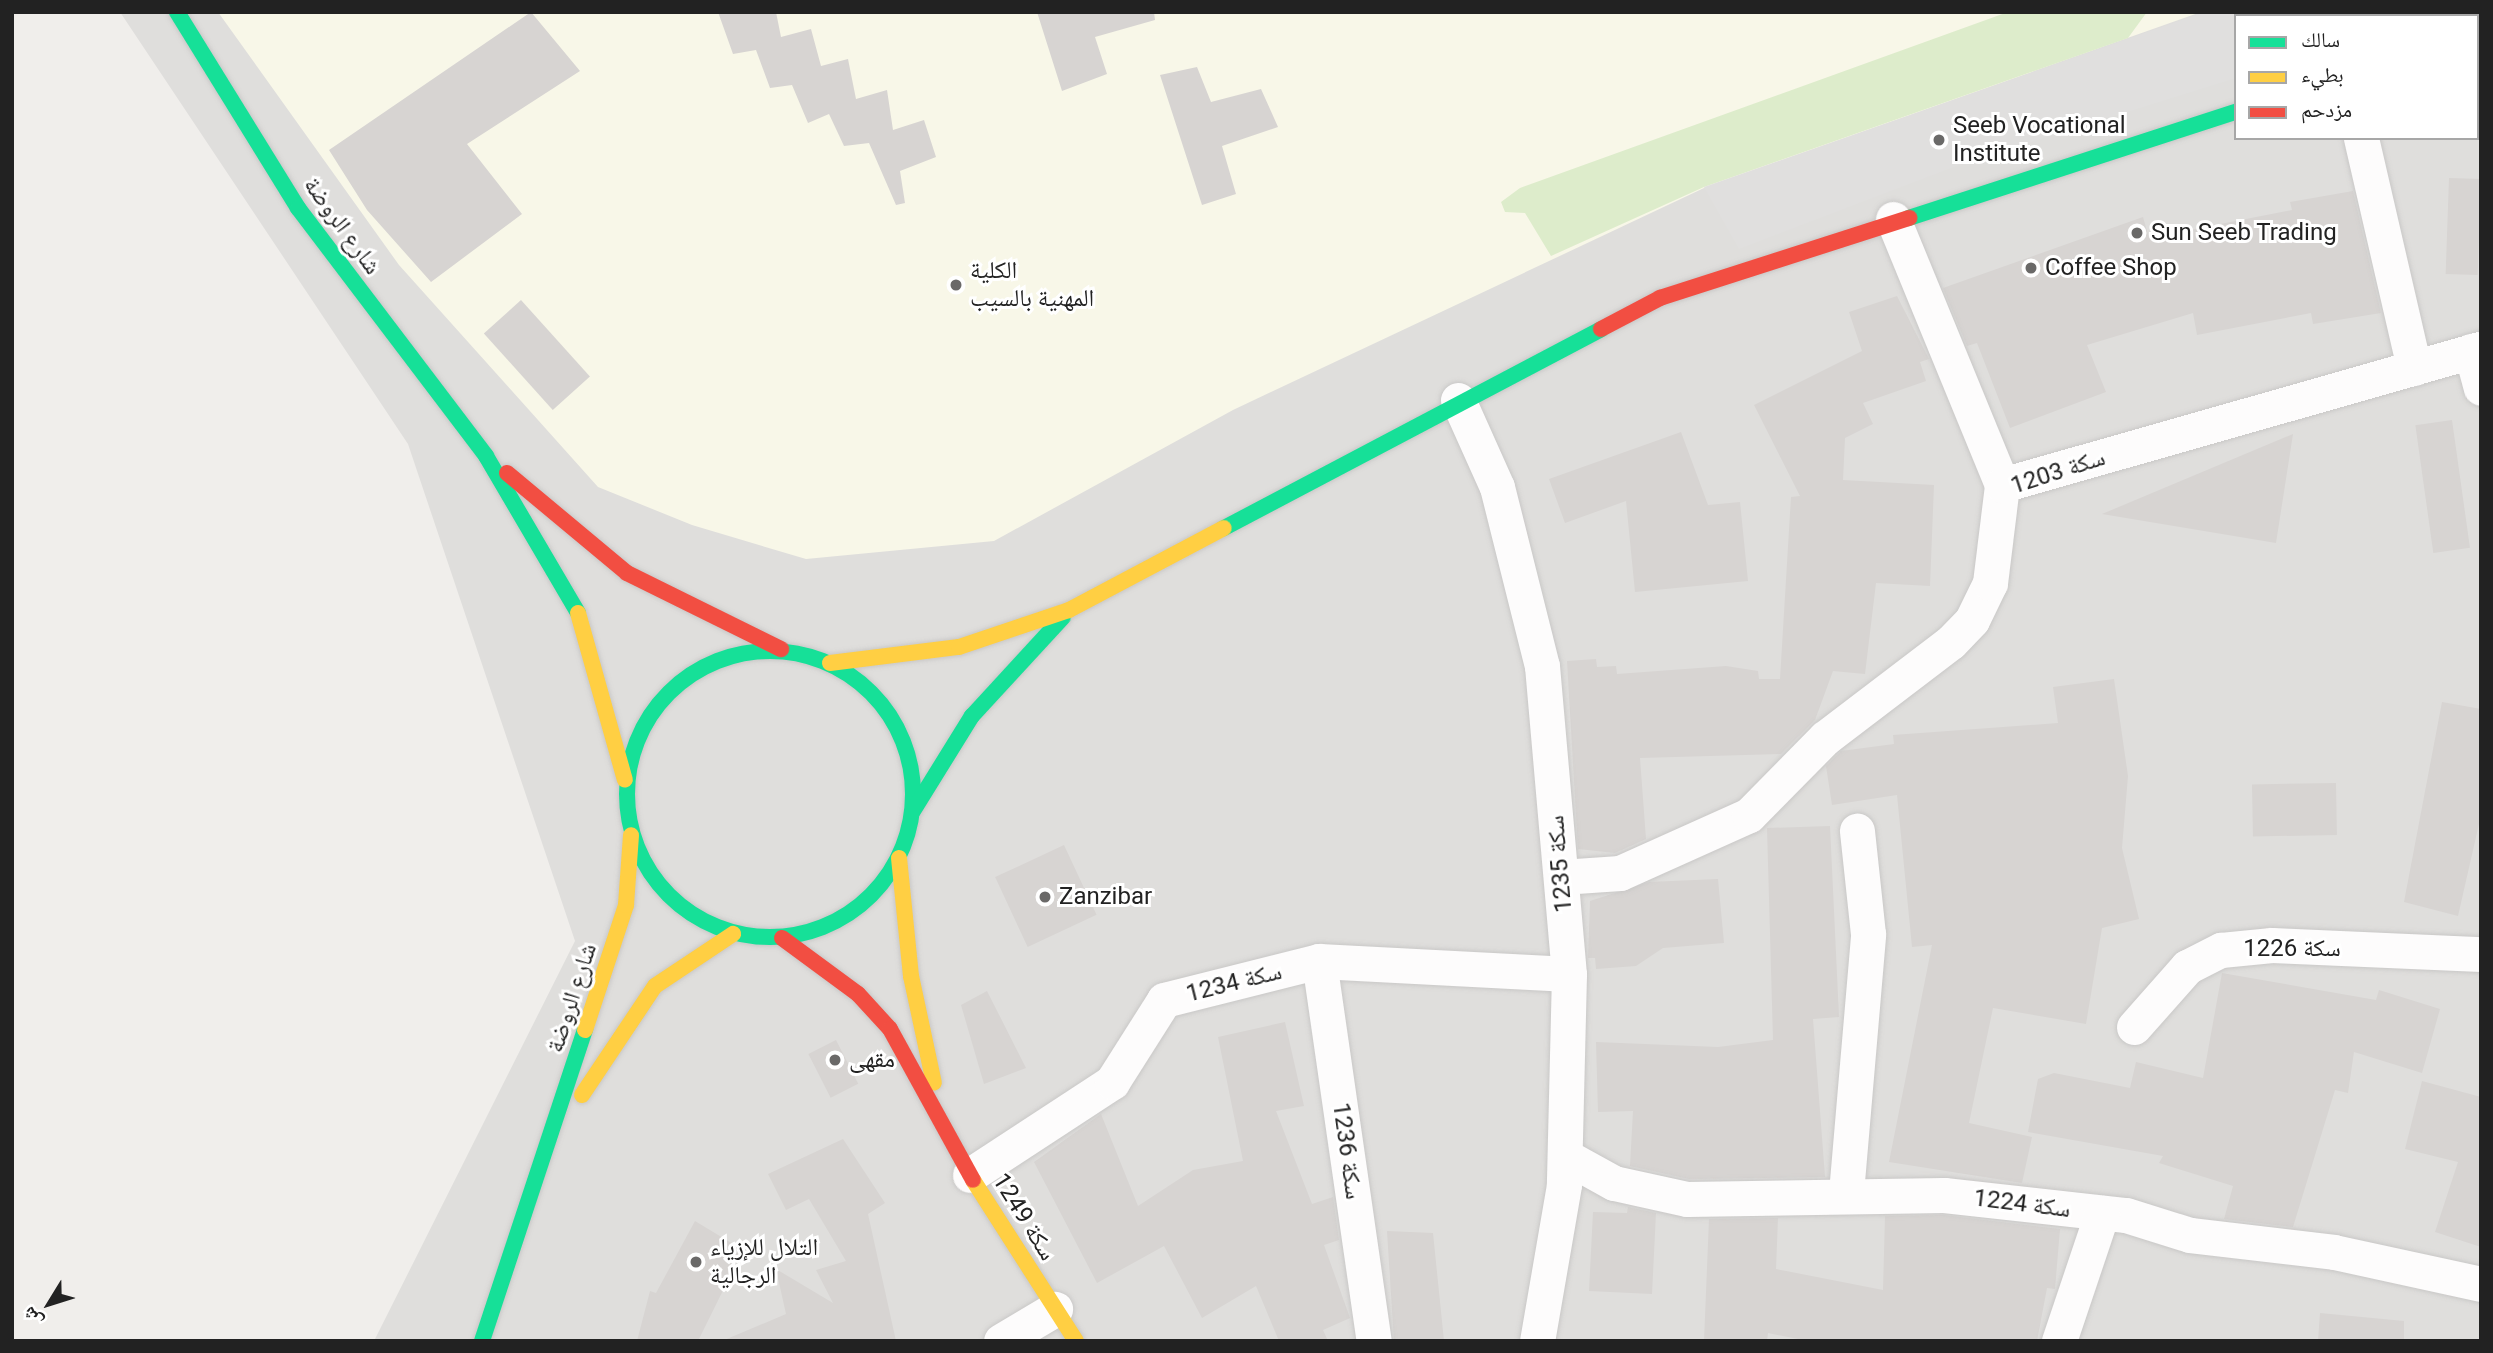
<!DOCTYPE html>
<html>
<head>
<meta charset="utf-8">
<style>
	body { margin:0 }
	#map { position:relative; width:2493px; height:1353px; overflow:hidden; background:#f0eeeb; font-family:Roboto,"Noto Naskh Arabic",sans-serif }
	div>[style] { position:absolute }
	.residential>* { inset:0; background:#dfdedc }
	.education>* { inset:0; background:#f8f7e8 }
	.grass>* { inset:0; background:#ddeccb }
	.parking>* { inset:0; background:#e0dfde }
	.building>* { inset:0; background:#d7d4d2; transform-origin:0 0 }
	.roads { filter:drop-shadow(0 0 2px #c9c8c7) drop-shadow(0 0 2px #c9c8c7) }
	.street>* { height:35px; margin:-17.5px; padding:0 17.5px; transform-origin:17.5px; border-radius:17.5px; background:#fdfcfc }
	.fast>* { height:16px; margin:-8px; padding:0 8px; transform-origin:8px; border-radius:8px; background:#16e098 }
	.fast>.ring { margin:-8px; padding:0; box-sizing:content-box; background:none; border:16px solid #16e098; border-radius:50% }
	.slow>* { height:16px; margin:-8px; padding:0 8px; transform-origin:8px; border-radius:8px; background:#ffcf43 }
	.jam>* { height:16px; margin:-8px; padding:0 8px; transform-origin:8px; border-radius:8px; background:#f24e42 }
	.dots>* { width:19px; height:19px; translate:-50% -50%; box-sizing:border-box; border:4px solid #fff; border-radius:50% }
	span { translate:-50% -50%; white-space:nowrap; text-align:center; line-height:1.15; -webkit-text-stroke:6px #fff; paint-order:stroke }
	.poi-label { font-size:24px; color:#222 }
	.left { translate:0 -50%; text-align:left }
	.street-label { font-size:24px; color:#222 }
	.frame { position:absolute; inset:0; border:14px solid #222; pointer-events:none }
	.legend { position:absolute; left:2234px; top:14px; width:245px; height:126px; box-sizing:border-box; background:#fff; border:2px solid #a7a7a7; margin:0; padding:9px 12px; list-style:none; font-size:21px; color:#222 }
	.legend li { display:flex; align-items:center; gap:14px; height:35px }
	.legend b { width:35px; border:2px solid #a7a7a7 }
	.north { position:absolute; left:14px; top:1269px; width:70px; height:70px; -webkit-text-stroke:5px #fff; paint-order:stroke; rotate:232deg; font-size:19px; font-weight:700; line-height:28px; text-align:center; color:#222 }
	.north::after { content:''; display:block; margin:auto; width:24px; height:32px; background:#222; clip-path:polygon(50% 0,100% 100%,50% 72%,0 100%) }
</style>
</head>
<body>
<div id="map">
	<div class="residential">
		<i style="clip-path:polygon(evenodd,120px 12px,2481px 12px,2481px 1341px,374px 1341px,575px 941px,408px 444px,120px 12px,2236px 16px,2477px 16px,2477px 138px,2236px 138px,2236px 16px)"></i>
	</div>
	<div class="education">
		<i style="clip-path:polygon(218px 12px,2201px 12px,1704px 188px,1233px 410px,994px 541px,806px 559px,692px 525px,598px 487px,399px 265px)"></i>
	</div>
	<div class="grass">
		<i style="clip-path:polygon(2008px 12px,2147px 12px,2128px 38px,1704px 187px,1551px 256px,1525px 213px,1505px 212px,1501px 202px,1520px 188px)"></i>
	</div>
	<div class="parking">
		<i style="clip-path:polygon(2205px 12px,2250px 16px,2236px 16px,2236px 78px,1964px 163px,1739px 249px,1704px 187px)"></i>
	</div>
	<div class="building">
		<i style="clip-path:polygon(531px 12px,580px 71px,467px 144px,522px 214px,431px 282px,367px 210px,329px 150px)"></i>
		<i style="clip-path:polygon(718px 12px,776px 12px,781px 37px,811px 29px,821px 66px,848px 59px,856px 99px,887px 90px,893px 130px,924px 120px,936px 157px,900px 171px,905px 203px,896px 205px,869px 143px,844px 146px,829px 114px,808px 123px,792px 85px,770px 88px,756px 50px,733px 54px)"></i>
		<i style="clip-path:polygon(1037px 12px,1154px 12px,1155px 20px,1095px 37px,1107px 74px,1062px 91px)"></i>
		<i style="clip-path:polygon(1197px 67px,1211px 102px,1261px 89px,1278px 127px,1222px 146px,1236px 194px,1202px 205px,1160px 75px)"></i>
		<i style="left:2449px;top:178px;width:32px;height:96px;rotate:2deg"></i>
		<i style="clip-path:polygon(2353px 191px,2381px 313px,2313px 324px,2311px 313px,2197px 335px,2193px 313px,2087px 345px,2106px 392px,2010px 428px,1977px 343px,1967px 346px,1943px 288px,2143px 217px,2149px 238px,2292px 210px,2290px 202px)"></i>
		<i style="clip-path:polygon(1897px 296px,1929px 359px,1920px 362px,1926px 381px,1863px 403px,1873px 424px,1845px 438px,1843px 480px,1934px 485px,1930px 586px,1876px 583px,1865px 674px,1833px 671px,1815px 720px,1781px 754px,1640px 758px,1646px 839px,1615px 853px,1578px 849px,1567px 661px,1596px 659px,1597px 667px,1616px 666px,1617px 674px,1726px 666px,1758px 671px,1759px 679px,1780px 679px,1791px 497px,1800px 496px,1754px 405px,1862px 351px,1849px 312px)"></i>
		<i style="left:521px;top:300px;width:103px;height:50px;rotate:48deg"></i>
		<i style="left:2452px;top:420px;width:129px;height:37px;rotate:82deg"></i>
		<i style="clip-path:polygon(1681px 432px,1708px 505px,1740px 502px,1748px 581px,1635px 592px,1626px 501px,1565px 523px,1549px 479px)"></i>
		<i style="clip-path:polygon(2293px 434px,2276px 543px,2102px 514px)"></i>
		<i style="clip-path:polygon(2114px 679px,2128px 776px,2122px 848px,2139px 919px,2102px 928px,2086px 1024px,1993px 1008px,1969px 1123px,2032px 1137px,2022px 1183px,1889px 1162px,1932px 945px,1912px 947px,1897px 795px,1832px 805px,1826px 766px,1841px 751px,1894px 744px,1893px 735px,2058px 723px,2053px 687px)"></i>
		<i style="clip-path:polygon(2442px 702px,2481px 709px,2481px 815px,2458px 916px,2404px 902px)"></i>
		<i style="left:2336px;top:783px;width:52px;height:84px;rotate:89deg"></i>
		<i style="clip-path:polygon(1830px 826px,1839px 1017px,1813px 1019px,1825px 1177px,1689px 1179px,1630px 1166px,1633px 1111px,1598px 1112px,1596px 1042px,1718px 1047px,1773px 1040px,1767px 828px)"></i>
		<i style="left:1064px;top:845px;width:77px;height:76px;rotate:65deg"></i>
		<i style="clip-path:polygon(1718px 879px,1724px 943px,1663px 948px,1636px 966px,1596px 969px,1595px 958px,1588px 958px,1590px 901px,1649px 882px)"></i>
		<i style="clip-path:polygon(2222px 973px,2376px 1000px,2379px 990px,2440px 1009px,2422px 1073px,2354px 1052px,2348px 1093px,2335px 1090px,2293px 1227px,2224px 1219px,2233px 1186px,2159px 1163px,2163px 1156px,2028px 1132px,2038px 1079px,2054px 1073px,2130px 1088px,2136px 1062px,2203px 1078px)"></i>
		<i style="clip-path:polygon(987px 991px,1026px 1068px,984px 1084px,961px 1005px)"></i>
		<i style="clip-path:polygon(1285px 1022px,1304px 1106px,1276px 1111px,1312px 1204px,1333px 1197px,1339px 1240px,1324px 1245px,1350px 1318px,1323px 1330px,1328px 1341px,1279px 1341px,1256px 1286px,1202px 1318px,1164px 1246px,1097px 1283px,1034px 1162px,1101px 1114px,1138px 1206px,1193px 1170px,1243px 1161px,1218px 1037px)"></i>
		<i style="left:836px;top:1040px;width:49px;height:31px;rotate:63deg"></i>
		<i style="clip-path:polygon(2422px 1081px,2481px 1097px,2481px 1247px,2435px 1232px,2458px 1162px,2405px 1149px)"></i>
		<i style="clip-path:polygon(843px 1139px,885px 1203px,868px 1214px,896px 1341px,722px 1341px,786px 1314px,776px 1269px,833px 1303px,816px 1270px,846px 1261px,809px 1199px,786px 1210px,768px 1174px)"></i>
		<i style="clip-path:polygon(1628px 1207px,1656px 1213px,1652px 1294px,1589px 1291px,1593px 1212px,1627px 1213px)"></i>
		<i style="clip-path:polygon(1943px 1215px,2060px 1229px,2055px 1289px,2047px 1288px,2037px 1341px,1808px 1341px,1768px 1333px,1767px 1341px,1704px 1341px,1709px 1219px,1778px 1218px,1776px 1269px,1883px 1290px,1885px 1216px)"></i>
		<i style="clip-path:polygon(695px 1221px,743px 1250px,698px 1341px,637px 1341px,650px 1291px,656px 1293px)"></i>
		<i style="clip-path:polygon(1387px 1231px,1433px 1233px,1444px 1341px,1394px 1341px)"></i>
		<i style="clip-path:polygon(2320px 1313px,2404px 1321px,2404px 1341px,2318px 1341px)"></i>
	</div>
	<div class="roads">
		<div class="street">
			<i style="left:2361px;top:138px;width:236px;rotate:77deg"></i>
			<i style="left:1893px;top:219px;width:287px;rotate:67.7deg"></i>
			<i style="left:2471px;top:351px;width:38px;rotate:75deg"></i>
			<i style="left:1458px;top:400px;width:95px;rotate:65.9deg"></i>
			<i style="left:1497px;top:487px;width:185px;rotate:75.9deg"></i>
			<i style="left:1542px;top:666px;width:309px;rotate:85deg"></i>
			<i style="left:1569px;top:974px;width:211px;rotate:91.4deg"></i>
			<i style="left:1564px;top:1185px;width:158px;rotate:99.8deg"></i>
			<i style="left:1561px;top:877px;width:59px;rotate:-3.9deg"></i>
			<i style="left:1620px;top:873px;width:141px;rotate:-24.2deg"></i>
			<i style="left:1749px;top:815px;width:108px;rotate:-45.4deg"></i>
			<i style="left:1825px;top:738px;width:158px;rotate:-37.3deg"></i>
			<i style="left:1951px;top:642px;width:30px;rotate:-46deg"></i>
			<i style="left:1972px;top:620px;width:41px;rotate:-64.1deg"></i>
			<i style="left:1990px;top:583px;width:99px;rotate:-83deg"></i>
			<i style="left:2002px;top:485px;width:498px;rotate:-15.9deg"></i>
			<i style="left:1319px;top:961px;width:384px;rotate:81.8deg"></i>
			<i style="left:2134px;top:1027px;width:80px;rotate:-48.5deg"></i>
			<i style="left:2187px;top:967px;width:38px;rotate:-27deg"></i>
			<i style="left:2221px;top:950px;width:51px;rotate:-5.6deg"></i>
			<i style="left:2272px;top:945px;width:209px;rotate:2.5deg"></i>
			<i style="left:1565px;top:1156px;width:56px;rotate:28.9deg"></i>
			<i style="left:1614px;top:1183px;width:75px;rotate:12.4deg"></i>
			<i style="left:1687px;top:1199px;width:257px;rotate:-0.9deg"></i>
			<i style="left:1944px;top:1195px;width:183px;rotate:6.3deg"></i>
			<i style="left:2126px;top:1215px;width:67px;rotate:17.4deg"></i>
			<i style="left:2190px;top:1235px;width:145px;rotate:6.7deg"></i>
			<i style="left:2334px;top:1252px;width:150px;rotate:12.3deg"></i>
			<i style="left:970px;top:1175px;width:170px;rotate:-33.2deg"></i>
			<i style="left:1112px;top:1082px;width:97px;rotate:-57.6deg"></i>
			<i style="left:1164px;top:1000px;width:160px;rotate:-14.1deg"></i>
			<i style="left:1319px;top:961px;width:250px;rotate:3deg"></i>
			<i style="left:1846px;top:1193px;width:260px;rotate:-85.1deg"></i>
			<i style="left:1868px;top:934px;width:104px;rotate:-96.1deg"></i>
			<i style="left:1001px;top:1341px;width:63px;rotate:-30.7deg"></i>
			<i style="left:2059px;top:1341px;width:135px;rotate:-71.4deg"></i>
		</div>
		<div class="fast">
			<i style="left:177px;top:12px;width:230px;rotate:58.3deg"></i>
			<i style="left:298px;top:208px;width:311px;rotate:52.8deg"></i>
			<i style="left:486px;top:456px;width:182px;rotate:59.6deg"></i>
			<i style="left:2477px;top:38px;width:4px;rotate:-14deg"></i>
			<i style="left:1909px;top:218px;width:344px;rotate:-18deg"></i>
			<i style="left:1224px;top:528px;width:426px;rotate:-27.8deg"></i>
			<i class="ring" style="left:627px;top:651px;width:270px;height:270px"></i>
			<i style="left:913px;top:811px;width:112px;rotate:-58.2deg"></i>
			<i style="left:972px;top:716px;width:134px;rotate:-47.4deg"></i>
			<i style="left:482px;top:1341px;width:328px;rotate:-71.7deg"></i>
		</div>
		<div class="slow">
			<i style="left:578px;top:613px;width:173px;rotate:74.3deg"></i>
			<i style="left:830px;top:663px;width:130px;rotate:-7.1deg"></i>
			<i style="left:959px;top:647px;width:116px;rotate:-18.6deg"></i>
			<i style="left:1069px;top:610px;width:175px;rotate:-27.9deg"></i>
			<i style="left:899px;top:858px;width:119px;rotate:84.2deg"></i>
			<i style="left:911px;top:976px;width:109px;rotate:77.9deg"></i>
			<i style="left:585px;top:1030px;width:132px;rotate:-71.8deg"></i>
			<i style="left:626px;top:905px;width:70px;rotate:-85.9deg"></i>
			<i style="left:582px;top:1095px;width:131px;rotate:-56.2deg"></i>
			<i style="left:655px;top:986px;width:94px;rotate:-33.7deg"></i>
			<i style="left:973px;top:1180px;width:191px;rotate:57.4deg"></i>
		</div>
		<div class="jam">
			<i style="left:1601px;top:329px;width:67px;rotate:-27.7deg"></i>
			<i style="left:1660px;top:298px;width:262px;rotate:-17.8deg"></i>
			<i style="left:507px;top:473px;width:156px;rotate:39.8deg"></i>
			<i style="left:627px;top:573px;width:172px;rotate:26.3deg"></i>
			<i style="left:782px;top:938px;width:94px;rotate:36.4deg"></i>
			<i style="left:858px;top:994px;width:47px;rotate:47.6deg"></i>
			<i style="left:890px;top:1029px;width:172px;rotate:61.2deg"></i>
		</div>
	</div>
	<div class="dots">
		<i style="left:1939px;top:140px;background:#6a6968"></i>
		<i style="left:2137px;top:233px;background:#6a6968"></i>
		<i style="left:2031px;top:268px;background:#6a6968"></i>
		<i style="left:956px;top:285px;background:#6a6968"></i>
		<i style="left:1045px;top:897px;background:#6a6968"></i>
		<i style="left:835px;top:1060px;background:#6a6968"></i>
		<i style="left:696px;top:1262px;background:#6a6968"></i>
	</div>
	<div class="poi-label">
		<span class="left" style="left:1953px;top:140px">Seeb Vocational<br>Institute</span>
		<span class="left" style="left:2151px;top:233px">Sun Seeb Trading</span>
		<span class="left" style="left:2045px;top:268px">Coffee Shop</span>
		<span class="left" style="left:970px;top:285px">الكلية<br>المهنية بالسيب</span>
		<span class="left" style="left:1059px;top:897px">Zanzibar</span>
		<span class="left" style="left:849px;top:1060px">مقهى</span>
		<span class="left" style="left:710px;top:1262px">التلال للإزياء<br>الرجالية</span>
	</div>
	<div class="street-label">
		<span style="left:342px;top:226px;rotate:54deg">شارع الروضة</span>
		<span style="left:2058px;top:472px;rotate:-18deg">سكة 1203</span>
		<span style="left:1560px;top:864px;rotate:-95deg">سكة 1235</span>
		<span style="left:2292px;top:949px">سكة 1226</span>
		<span style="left:1234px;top:983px;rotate:-14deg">سكة 1234</span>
		<span style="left:572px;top:998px;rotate:-72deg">شارع الروضة</span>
		<span style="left:1347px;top:1151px;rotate:82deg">سكة 1236</span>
		<span style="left:2022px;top:1204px;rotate:7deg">سكة 1224</span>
		<span style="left:1024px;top:1217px;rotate:58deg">سكة 1249</span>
	</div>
	<div class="frame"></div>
	<ul class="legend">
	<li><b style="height:9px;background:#16e098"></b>سالك</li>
	<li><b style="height:9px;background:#ffcf43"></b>بطيء</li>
	<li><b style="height:9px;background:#f24e42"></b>مزدحم</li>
	</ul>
	<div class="north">ش</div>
</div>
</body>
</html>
